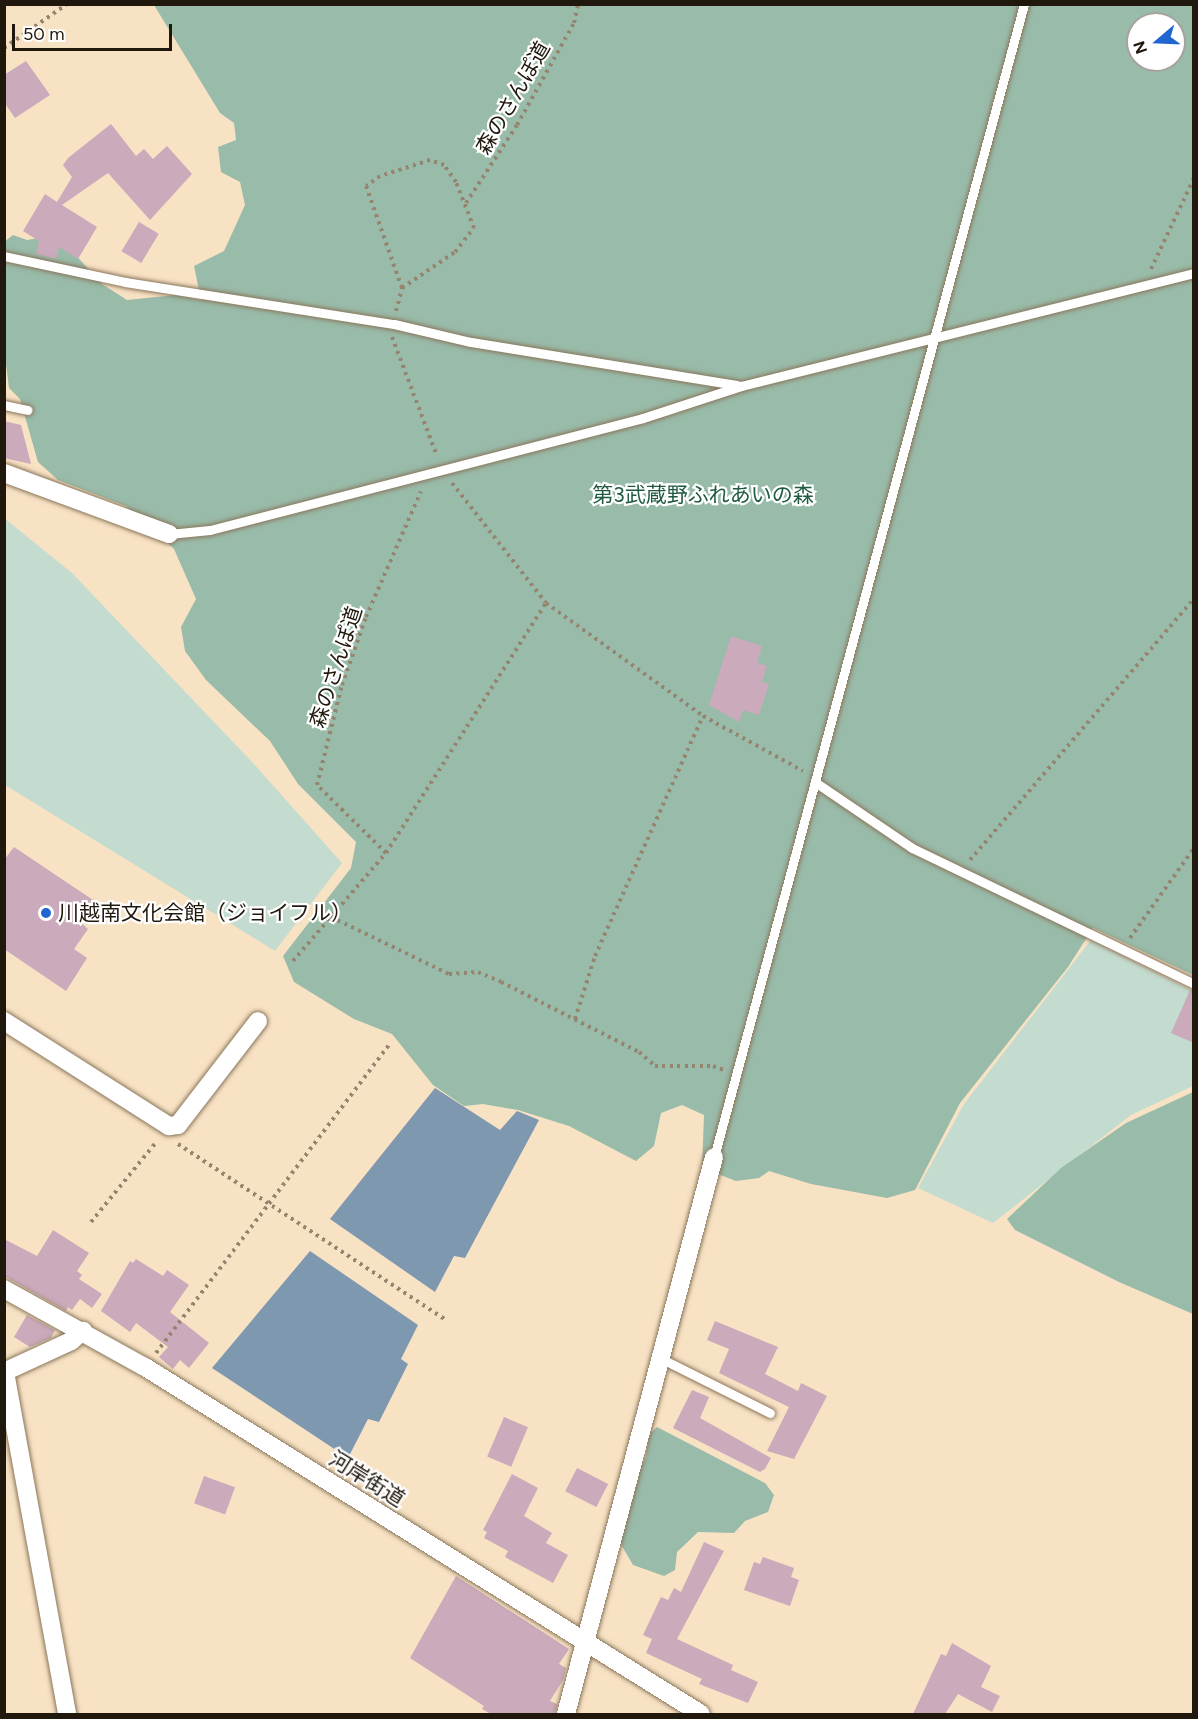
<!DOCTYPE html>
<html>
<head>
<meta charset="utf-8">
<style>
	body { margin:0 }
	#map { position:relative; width:1198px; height:1719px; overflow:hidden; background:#f8e2c4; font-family:Figtree,"Noto Sans JP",sans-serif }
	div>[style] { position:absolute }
	.green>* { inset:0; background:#c4dbcf }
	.forest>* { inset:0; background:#99bba9 }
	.water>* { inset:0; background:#7e98af }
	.building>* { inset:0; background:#caaabb; transform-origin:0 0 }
	.path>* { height:4px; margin-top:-2px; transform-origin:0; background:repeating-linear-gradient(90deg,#958570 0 3px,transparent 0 7.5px) }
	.roads { filter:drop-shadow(0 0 2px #8a765b) drop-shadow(0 0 2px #8a765b) }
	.lane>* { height:9px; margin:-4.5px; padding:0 4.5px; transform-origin:4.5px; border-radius:4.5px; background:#fff }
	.street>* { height:18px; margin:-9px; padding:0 9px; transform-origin:9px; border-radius:9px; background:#fff }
	.dots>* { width:16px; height:16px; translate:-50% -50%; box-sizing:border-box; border:3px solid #fff; border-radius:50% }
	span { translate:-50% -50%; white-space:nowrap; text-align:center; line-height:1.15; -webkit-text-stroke:4.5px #fff; paint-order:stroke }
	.street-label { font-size:21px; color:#20180d }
	.park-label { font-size:21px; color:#1f5a41 }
	.poi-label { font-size:21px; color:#20180d }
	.left { translate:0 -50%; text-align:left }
	.frame { position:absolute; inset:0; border:6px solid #20180d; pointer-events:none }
	.north { position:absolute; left:1126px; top:12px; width:60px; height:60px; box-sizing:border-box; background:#fff; border:2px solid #a6a39e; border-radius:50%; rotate:251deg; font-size:16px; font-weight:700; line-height:24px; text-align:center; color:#20180d }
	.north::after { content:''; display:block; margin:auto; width:21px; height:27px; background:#2065d0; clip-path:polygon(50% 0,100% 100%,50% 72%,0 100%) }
	.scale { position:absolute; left:12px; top:24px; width:160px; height:27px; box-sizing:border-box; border:3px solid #20180d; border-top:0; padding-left:8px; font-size:18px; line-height:21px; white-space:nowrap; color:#20180d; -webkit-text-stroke:4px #fff; paint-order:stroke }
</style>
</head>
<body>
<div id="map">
	<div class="green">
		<i style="clip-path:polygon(4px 518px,72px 573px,253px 763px,342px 863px,275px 951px,5px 785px)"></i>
		<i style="clip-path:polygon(1091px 940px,1193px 991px,1193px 1086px,1131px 1115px,993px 1223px,918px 1188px,964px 1104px)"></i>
	</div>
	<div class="forest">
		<i style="clip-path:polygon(evenodd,154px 5px,1193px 5px,1193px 975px,1093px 928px,1068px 967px,960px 1103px,915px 1190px,887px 1198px,811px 1184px,769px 1171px,759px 1178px,736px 1181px,702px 1168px,704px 1115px,682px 1105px,661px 1113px,654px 1146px,636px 1161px,569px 1126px,518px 1110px,483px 1104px,464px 1106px,433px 1085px,392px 1034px,354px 1019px,294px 982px,283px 956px,351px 868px,356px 842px,298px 784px,270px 741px,206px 680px,185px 651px,181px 627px,196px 599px,174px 549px,126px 506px,58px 480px,38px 462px,20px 399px,9px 388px,4px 348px,4px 242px,13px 235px,27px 240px,38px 238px,72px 251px,102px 284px,127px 300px,176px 295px,201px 300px,194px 266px,224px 251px,245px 205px,240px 182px,221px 172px,218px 147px,236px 140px,234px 123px,220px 113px,154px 5px,1138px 24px,1174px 24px,1174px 60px,1138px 60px,1138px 24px)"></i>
		<i style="clip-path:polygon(1193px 1092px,1193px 1314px,1119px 1282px,1015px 1230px,1007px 1219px,1061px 1168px,1126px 1123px)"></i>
		<i style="clip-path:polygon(657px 1427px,765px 1483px,774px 1495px,768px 1512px,745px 1521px,734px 1533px,698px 1532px,677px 1552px,675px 1570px,664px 1576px,633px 1565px,619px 1541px,636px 1477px,646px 1457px,649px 1434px)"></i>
	</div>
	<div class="water">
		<i style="clip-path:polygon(435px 1088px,500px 1130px,517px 1111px,539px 1120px,465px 1258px,454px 1256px,435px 1292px,330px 1219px)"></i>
		<i style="clip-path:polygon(310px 1251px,418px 1325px,401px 1359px,408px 1364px,379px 1422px,368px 1419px,348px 1458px,212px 1368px)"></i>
	</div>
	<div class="building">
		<i style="clip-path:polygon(26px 61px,50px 95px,15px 118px,4px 102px,4px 75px)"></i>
		<i style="clip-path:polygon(111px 124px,136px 156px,144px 149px,153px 159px,167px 146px,192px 174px,150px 220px,108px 173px,62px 205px,97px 227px,78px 259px,59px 247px,56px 259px,36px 254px,39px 241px,23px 231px,45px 194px,57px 202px,72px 177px,63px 165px,68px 158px)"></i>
		<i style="left:139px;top:222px;width:23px;height:34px;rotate:31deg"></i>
		<i style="clip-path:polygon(4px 421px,21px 425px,31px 464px,4px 458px)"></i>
		<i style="clip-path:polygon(731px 636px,762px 646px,757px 663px,767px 666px,762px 682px,769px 684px,759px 715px,743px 710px,739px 722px,709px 705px)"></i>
		<i style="clip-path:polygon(14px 847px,96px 902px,81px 923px,88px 929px,74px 949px,87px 958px,66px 991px,4px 949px,4px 860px)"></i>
		<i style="clip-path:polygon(1190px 990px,1194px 991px,1194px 1043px,1171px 1033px)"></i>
		<i style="clip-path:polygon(53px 1230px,89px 1253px,77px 1271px,82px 1275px,79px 1279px,102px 1294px,92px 1308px,80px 1299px,72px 1310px,68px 1307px,66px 1311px,4px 1276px,4px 1239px,37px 1256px)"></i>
		<i style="clip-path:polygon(136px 1259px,163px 1276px,167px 1270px,189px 1285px,170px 1312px,209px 1343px,189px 1368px,180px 1360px,173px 1369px,159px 1357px,168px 1347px,136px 1323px,130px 1332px,101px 1311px,130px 1261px,133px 1263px)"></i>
		<i style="clip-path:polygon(27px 1315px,55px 1330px,51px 1338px,30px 1347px,14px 1337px)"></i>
		<i style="clip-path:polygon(715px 1321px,778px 1347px,765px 1374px,798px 1391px,801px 1383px,827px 1396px,794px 1459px,767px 1451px,789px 1407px,719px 1373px,729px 1349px,707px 1340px)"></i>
		<i style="clip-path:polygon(692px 1390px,709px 1397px,700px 1418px,771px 1458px,765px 1469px,760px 1472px,673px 1428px)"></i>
		<i style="left:504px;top:1417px;width:26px;height:43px;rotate:23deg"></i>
		<i style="left:577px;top:1468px;width:35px;height:26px;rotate:27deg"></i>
		<i style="clip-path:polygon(512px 1474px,538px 1488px,524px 1516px,552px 1533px,546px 1543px,568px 1555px,553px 1583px,505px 1557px,508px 1551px,484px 1538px,487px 1532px,483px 1530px)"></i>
		<i style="left:204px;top:1476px;width:33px;height:29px;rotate:20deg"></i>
		<i style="clip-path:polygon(704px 1542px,724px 1551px,677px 1639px,733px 1665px,731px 1670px,758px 1682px,748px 1703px,699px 1684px,702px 1679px,646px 1653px,652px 1639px,643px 1635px,661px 1597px,668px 1600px,674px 1588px,681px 1592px)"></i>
		<i style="clip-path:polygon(763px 1557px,794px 1568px,791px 1577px,799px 1580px,790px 1606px,744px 1590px,754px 1562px,760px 1564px)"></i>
		<i style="clip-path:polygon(456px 1576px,569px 1649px,559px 1664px,566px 1668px,563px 1680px,550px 1701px,557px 1704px,555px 1714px,491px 1714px,482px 1709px,484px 1706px,410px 1658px)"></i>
		<i style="clip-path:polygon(952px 1643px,991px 1666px,981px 1687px,1000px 1696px,992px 1712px,958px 1694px,945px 1714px,913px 1714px,941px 1654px,946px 1656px)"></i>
	</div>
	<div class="path">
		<i style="left:4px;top:48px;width:77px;rotate:-34.9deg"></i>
		<i style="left:466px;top:203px;width:93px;rotate:-56.8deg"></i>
		<i style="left:517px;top:125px;width:117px;rotate:-60.8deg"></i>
		<i style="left:574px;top:23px;width:19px;rotate:-78deg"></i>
		<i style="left:1151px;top:269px;width:101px;rotate:-64.7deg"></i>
		<i style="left:396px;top:311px;width:24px;rotate:-75deg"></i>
		<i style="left:402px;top:288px;width:64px;rotate:-34.2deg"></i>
		<i style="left:455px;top:252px;width:31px;rotate:-52deg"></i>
		<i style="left:474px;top:228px;width:49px;rotate:-111.4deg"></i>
		<i style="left:456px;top:182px;width:21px;rotate:-125deg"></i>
		<i style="left:444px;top:165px;width:15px;rotate:-160deg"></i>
		<i style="left:430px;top:160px;width:52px;rotate:162.3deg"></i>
		<i style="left:380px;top:176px;width:17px;rotate:144deg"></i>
		<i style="left:366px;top:186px;width:108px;rotate:70.6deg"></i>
		<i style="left:392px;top:337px;width:127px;rotate:69.3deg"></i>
		<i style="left:452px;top:483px;width:152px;rotate:51.9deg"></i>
		<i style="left:546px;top:603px;width:193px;rotate:35.7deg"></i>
		<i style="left:703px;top:716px;width:114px;rotate:28.8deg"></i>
		<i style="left:386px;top:853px;width:97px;rotate:-135.4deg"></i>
		<i style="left:317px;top:785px;width:103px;rotate:-76deg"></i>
		<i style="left:342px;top:685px;width:72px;rotate:-70.6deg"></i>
		<i style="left:366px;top:617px;width:137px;rotate:-66.4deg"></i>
		<i style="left:970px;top:860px;width:344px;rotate:-49.4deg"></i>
		<i style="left:331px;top:917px;width:131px;rotate:25.8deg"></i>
		<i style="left:449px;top:974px;width:29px;rotate:-4deg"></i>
		<i style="left:478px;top:972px;width:25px;rotate:23deg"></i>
		<i style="left:501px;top:982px;width:155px;rotate:26.9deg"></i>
		<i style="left:639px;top:1052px;width:21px;rotate:41deg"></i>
		<i style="left:655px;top:1066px;width:58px"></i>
		<i style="left:713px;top:1066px;width:12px;rotate:20deg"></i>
		<i style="left:1130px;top:938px;width:110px;rotate:-54.6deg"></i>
		<i style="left:293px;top:961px;width:143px;rotate:-49.3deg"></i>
		<i style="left:386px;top:853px;width:297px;rotate:-57.4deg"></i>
		<i style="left:575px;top:1019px;width:66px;rotate:-72.4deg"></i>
		<i style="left:595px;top:956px;width:263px;rotate:-65.8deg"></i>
		<i style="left:178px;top:1144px;width:322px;rotate:33.3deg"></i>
		<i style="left:91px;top:1222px;width:104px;rotate:-50.8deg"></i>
		<i style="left:156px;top:1353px;width:386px;rotate:-52.9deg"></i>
	</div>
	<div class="roads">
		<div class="lane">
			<i style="left:4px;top:256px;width:124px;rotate:12.1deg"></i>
			<i style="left:125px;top:282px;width:272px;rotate:8.9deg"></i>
			<i style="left:394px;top:324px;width:79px;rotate:13.2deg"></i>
			<i style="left:471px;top:342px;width:269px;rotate:9.2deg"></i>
			<i style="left:4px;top:405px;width:24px;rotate:12deg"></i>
			<i style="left:169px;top:534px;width:41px;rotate:-5.6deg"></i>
			<i style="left:210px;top:530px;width:447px;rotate:-14.5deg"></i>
			<i style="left:643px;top:418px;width:103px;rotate:-18.1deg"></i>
			<i style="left:741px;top:386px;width:467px;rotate:-14deg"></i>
			<i style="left:815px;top:782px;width:117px;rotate:34.2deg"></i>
			<i style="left:912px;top:848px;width:313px;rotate:25.7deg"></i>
			<i style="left:714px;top:1157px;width:1194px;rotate:-74.95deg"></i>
			<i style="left:660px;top:1358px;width:123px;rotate:26.6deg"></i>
		</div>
		<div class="street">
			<i style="left:4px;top:473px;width:176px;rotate:20.3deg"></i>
			<i style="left:4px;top:1021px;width:196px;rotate:32.5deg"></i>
			<i style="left:169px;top:1126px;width:9px;rotate:-6deg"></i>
			<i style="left:178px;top:1125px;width:131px;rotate:-52.4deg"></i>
			<i style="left:4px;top:1289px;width:161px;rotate:29deg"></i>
			<i style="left:145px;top:1367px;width:655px;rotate:31.97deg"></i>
			<i style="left:4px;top:1372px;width:74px;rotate:-24.8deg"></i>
			<i style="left:71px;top:1341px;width:16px;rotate:-40deg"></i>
			<i style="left:5px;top:1372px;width:348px;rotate:79.7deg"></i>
			<i style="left:566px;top:1714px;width:576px;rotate:-75.12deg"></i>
		</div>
	</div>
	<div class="dots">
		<i style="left:46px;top:913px;background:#2065d0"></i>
	</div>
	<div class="street-label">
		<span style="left:513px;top:98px;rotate:-60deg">森のさんぽ道</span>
		<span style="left:336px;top:667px;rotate:-72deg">森のさんぽ道</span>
		<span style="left:367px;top:1479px;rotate:32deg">河岸街道</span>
	</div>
	<div class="park-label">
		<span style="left:703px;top:495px">第3武蔵野ふれあいの森</span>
	</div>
	<div class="poi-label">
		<span class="left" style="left:58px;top:913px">川越南文化会館（ジョイフル）</span>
	</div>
	<div class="frame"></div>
	<div class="north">N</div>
	<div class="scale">50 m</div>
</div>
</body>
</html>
